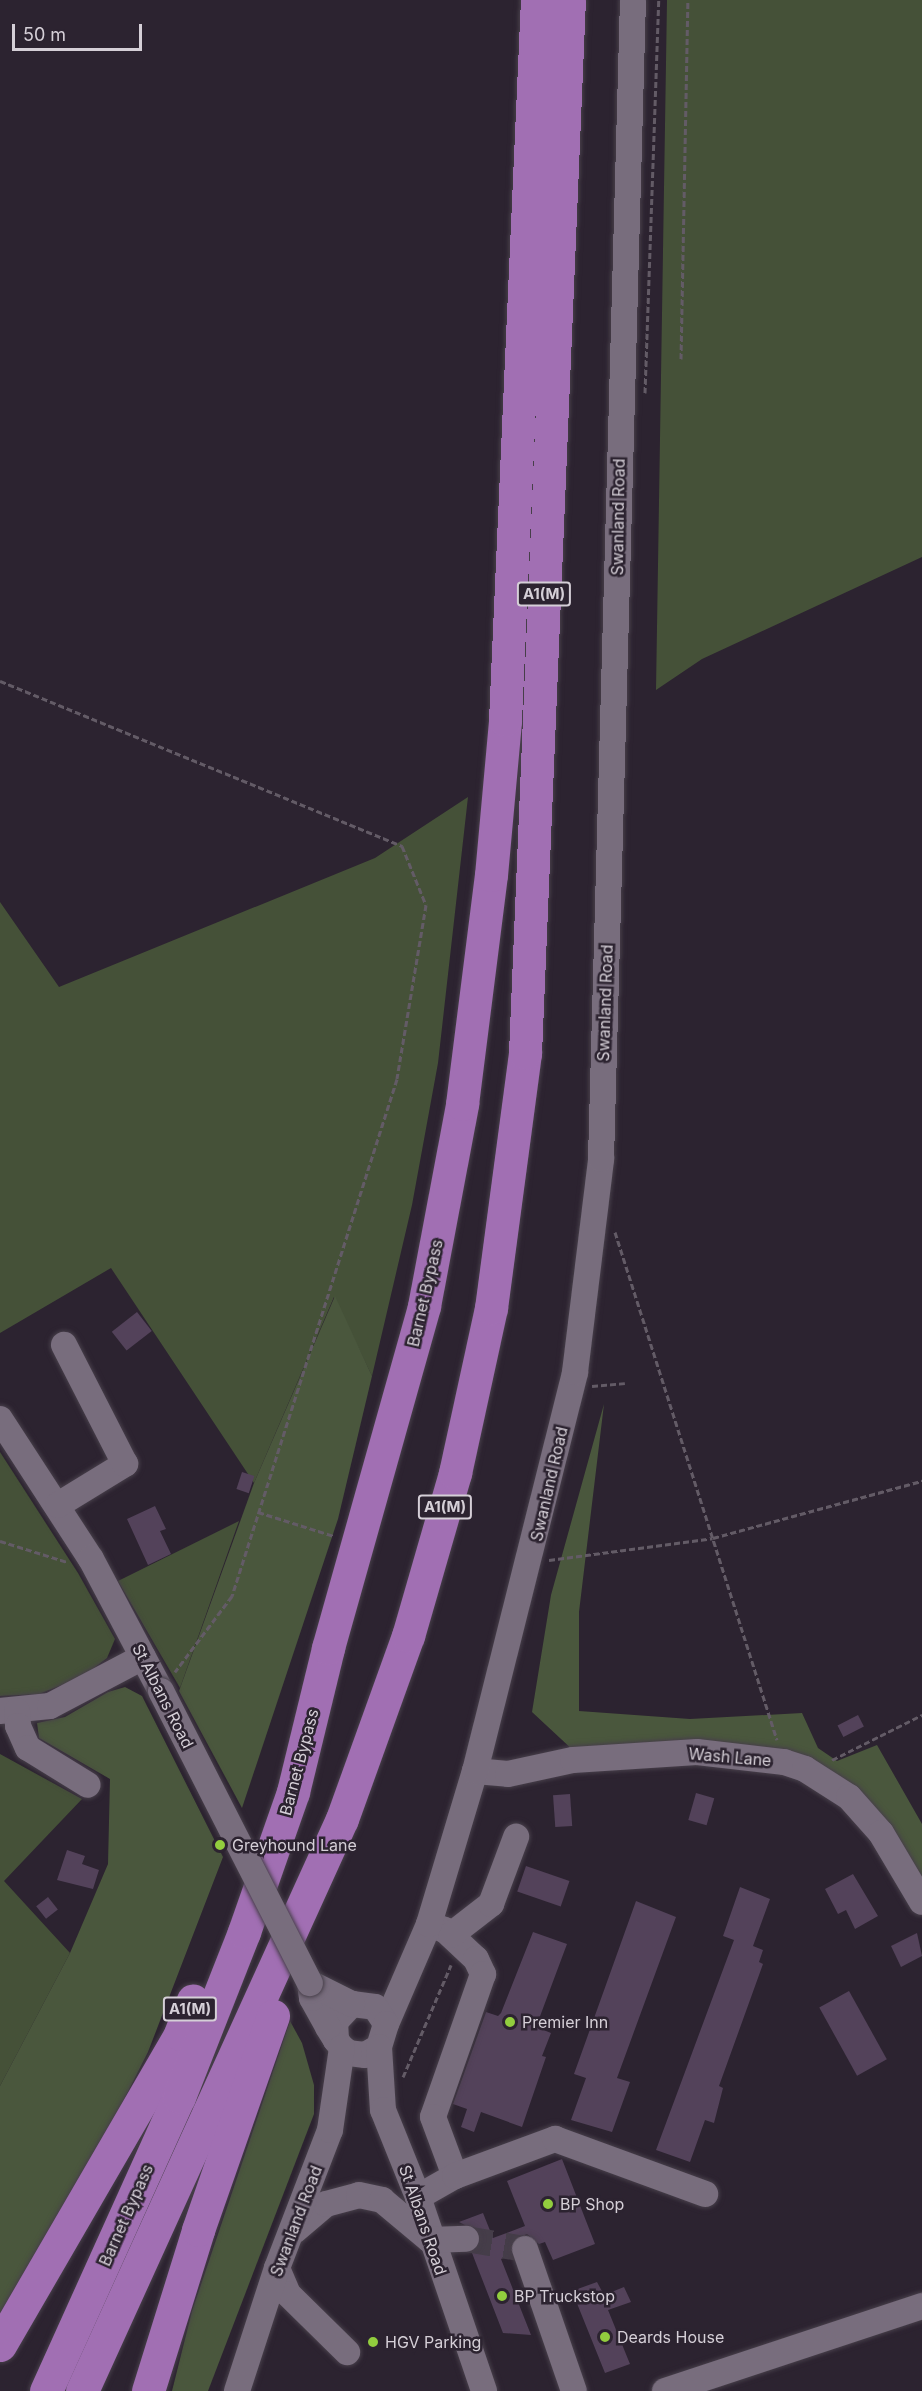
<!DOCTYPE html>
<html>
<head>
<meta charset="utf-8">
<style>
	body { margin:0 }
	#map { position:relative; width:922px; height:2391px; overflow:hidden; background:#2c2330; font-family:Inter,sans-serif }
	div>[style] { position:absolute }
	.green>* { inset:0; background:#455138 }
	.forest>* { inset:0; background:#4a573d }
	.building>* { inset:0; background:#53425a; transform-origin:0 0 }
	.minor-tunnel>* { height:26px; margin-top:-13px; transform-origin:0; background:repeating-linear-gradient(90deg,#453d49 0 26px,transparent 0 39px) }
	.path>* { height:3px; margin-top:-1.5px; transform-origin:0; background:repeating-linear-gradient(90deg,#635b66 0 6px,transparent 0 9px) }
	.roads { filter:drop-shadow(0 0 2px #473f4a) drop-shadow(0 0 2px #473f4a) }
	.minor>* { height:26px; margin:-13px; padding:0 13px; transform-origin:13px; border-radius:13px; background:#786d7d }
	.highway>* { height:33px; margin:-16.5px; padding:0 16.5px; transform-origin:16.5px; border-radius:16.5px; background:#a16fb3 }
	.bridges { filter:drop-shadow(0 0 2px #473f4a) drop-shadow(0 0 2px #473f4a) }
	.minor-bridge>* { height:26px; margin:-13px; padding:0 13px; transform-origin:13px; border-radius:13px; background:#786d7d }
	.dots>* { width:16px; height:16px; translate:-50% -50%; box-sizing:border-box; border:3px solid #2c2330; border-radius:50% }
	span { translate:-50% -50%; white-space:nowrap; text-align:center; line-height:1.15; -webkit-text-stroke:5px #2c2330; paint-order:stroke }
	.shield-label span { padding:2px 4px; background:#2c2330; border:2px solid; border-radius:4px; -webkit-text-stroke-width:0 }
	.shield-label { font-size:15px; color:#d5cfd7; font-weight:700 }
	.street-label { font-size:16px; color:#d5cfd7 }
	.poi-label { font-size:16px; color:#d5cfd7 }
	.left { translate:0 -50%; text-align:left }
	.scale { position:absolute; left:12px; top:24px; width:130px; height:27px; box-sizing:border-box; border:3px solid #d5cfd7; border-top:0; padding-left:8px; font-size:18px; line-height:21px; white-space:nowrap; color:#d5cfd7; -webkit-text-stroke:4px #2c2330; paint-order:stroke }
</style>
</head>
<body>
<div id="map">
	<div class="green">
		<i style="clip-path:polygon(667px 0,922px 0,922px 557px,702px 659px,656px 690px)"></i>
		<i style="clip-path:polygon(468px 797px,438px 1063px,412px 1205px,372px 1376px,334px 1297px,254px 1483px,111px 1268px,0 1333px,0 902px,59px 987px,375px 858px)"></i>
		<i style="clip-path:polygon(0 1452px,78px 1573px,115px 1639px,107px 1658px,82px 1677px,39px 1694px,0 1696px)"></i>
		<i style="clip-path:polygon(239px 1521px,180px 1688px,118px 1581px)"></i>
		<i style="clip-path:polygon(0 1754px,82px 1799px,4px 1881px,70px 1953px,0 2086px)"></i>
	</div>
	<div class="forest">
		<i style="clip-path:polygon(335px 1296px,372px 1376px,338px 1519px,242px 1808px,179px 1691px,254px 1483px)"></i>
		<i style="clip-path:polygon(604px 1404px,579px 1612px,579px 1711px,690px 1719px,802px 1713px,818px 1748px,837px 1761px,877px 1745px,922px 1824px,922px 1890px,837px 1775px,575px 1752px,532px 1712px,551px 1595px)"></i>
		<i style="clip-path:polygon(125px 1687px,142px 1696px,223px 1857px,148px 2052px,101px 2145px,0 2320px,0 2086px,70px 1953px,108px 1864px,110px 1779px,39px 1738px,37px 1723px,65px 1717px,108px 1692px)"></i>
		<i style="clip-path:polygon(290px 2021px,302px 2043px,314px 2085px,314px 2114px,208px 2391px,172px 2391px,192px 2311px)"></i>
	</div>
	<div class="building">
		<i style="left:137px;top:1312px;width:24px;height:32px;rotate:52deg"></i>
		<i style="left:242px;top:1472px;width:13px;height:18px;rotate:18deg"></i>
		<i style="clip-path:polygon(155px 1506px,166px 1529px,160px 1531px,171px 1554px,148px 1565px,127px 1519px)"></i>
		<i style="left:858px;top:1715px;width:13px;height:23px;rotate:63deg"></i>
		<i style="left:696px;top:1793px;width:19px;height:28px;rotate:16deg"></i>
		<i style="left:570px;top:1794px;width:32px;height:17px;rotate:86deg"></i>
		<i style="clip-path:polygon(67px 1850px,85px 1856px,82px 1864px,99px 1870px,93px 1889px,57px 1880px)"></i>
		<i style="left:526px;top:1866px;width:46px;height:27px;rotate:19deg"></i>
		<i style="clip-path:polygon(853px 1874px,878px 1916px,855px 1929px,846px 1910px,838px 1914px,825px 1889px)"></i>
		<i style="clip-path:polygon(740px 1887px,770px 1899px,753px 1946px,763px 1950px,759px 1962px,763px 1964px,719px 2086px,723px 2088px,714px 2123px,705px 2120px,690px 2162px,656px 2150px,734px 1940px,723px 1936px)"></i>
		<i style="left:48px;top:1897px;width:16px;height:15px;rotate:52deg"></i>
		<i style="clip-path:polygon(636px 1901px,676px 1917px,617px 2078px,630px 2082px,612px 2132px,571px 2120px,586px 2078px,574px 2074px)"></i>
		<i style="clip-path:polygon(533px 1932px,567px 1944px,536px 2027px,551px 2033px,542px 2056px,546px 2057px,522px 2127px,481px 2112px,474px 2132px,461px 2127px,467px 2109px,453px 2104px,486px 2012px,498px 2016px,501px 2013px)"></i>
		<i style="clip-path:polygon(917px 1933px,922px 1956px,901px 1967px,891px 1946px)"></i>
		<i style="left:849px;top:1991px;width:78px;height:34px;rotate:61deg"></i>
		<i style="clip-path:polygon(562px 2159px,595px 2244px,553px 2260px,545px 2242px,539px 2244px,527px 2234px,514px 2239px,511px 2255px,501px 2259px,531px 2335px,503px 2333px,472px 2253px,479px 2246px,479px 2232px,459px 2222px,483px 2213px,493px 2238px,525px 2226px,507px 2181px)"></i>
		<i style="clip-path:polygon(597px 2282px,604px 2295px,624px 2287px,631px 2302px,608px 2310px,630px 2364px,605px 2373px,572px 2291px)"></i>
	</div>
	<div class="minor-tunnel">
		<i style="left:466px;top:2239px;width:60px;rotate:9.6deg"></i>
	</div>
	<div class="path">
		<i style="left:681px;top:359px;width:359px;rotate:-88.9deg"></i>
		<i style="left:645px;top:393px;width:393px;rotate:-88deg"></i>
		<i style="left:0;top:681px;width:435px;rotate:22.3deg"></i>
		<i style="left:402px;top:846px;width:64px;rotate:67.9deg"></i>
		<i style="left:426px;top:905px;width:176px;rotate:99.5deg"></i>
		<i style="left:397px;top:1079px;width:543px;rotate:107.7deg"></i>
		<i style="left:232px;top:1596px;width:95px;rotate:126.9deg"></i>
		<i style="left:615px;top:1232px;width:533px;rotate:72.31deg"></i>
		<i style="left:592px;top:1386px;width:33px;rotate:-5deg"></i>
		<i style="left:258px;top:1512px;width:80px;rotate:17.5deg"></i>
		<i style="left:0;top:1541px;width:70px;rotate:17.4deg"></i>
		<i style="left:549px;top:1560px;width:165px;rotate:-7.6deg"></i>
		<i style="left:713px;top:1538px;width:217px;rotate:-15.3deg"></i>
		<i style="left:832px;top:1760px;width:101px;rotate:-26.6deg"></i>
		<i style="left:403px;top:2077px;width:122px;rotate:-66.8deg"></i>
	</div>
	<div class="roads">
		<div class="minor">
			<i style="left:0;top:1419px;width:167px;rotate:57deg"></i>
			<i style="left:91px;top:1559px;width:149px;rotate:62.1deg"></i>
			<i style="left:58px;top:1505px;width:79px;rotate:-31.5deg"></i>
			<i style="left:125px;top:1464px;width:134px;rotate:-117.1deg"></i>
			<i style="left:0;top:1711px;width:50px;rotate:-5.7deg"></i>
			<i style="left:50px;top:1706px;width:105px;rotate:-27.8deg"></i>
			<i style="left:17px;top:1711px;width:15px;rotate:86deg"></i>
			<i style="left:18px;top:1726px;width:24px;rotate:66deg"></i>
			<i style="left:28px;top:1748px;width:70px;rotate:31.7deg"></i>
			<i style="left:475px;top:1771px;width:33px;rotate:5deg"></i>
			<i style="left:508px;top:1774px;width:66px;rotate:-12.2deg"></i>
			<i style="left:573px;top:1760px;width:124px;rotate:-3.7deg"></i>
			<i style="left:697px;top:1752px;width:88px;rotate:6.6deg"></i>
			<i style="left:784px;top:1762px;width:22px;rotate:18deg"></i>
			<i style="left:805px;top:1769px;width:52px;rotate:32.5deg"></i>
			<i style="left:849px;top:1797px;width:48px;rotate:48.4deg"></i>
			<i style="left:881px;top:1833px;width:80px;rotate:59.3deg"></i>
			<i style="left:429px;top:1924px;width:17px;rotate:21deg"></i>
			<i style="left:445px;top:1930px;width:42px;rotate:43.1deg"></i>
			<i style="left:476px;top:1959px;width:17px;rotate:65deg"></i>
			<i style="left:483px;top:1974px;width:151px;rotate:109.3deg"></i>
			<i style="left:433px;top:2117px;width:63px;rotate:69.6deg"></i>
			<i style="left:451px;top:1935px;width:51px;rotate:-37.8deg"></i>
			<i style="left:491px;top:1904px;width:72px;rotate:-69.5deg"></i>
			<i style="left:386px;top:2024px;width:109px;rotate:-66.7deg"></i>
			<i style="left:429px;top:1924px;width:160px;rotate:-73.3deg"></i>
			<i style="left:475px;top:1771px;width:411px;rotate:-75.9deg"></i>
			<i style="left:575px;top:1372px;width:215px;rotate:-83deg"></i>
			<i style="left:601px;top:1159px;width:1159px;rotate:-88.42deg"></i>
			<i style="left:336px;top:2040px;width:18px;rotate:-93deg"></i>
			<i style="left:335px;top:2022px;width:25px;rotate:-47deg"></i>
			<i style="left:352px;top:2004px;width:23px;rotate:7deg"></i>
			<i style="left:375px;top:2007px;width:20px;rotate:57deg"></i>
			<i style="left:386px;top:2024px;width:24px;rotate:107deg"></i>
			<i style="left:379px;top:2047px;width:16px;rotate:150deg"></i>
			<i style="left:365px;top:2055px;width:16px;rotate:-173deg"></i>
			<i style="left:349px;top:2053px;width:9px;rotate:-144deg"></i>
			<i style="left:342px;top:2048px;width:10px;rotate:-127deg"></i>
			<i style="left:336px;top:2040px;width:15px;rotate:-122deg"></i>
			<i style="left:328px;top:2027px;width:33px;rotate:-119deg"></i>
			<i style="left:312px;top:1998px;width:15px;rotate:-98deg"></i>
			<i style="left:310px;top:1983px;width:47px;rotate:26.6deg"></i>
			<i style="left:379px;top:2047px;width:63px;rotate:86.4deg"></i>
			<i style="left:383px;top:2110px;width:94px;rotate:68.1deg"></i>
			<i style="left:418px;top:2197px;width:205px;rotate:71.2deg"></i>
			<i style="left:418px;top:2197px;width:43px;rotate:-29.6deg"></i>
			<i style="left:455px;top:2176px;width:107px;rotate:-20.3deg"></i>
			<i style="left:555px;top:2139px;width:160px;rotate:20.1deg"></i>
			<i style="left:294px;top:2231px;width:42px;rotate:-40.2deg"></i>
			<i style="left:326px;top:2204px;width:34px;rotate:-15deg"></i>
			<i style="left:359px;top:2195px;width:24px;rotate:12deg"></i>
			<i style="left:382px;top:2200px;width:62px;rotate:39.8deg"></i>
			<i style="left:430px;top:2240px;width:36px;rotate:-2deg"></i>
			<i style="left:525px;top:2249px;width:150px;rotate:71deg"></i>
			<i style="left:277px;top:2268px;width:28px;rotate:67deg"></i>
			<i style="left:288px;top:2294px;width:83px;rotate:44.5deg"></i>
			<i style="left:237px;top:2391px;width:129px;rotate:-72deg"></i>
			<i style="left:277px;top:2268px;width:148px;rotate:-69deg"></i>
			<i style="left:330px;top:2130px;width:83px;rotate:-81.7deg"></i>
			<i style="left:665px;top:2391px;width:271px;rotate:-18.3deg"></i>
		</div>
		<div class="highway">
			<i style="left:0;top:2345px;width:359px;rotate:-59.9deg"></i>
			<i style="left:180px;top:2034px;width:36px;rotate:-69deg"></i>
			<i style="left:46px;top:2391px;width:323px;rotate:-65.7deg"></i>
			<i style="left:179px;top:2097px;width:177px;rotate:-68.5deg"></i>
			<i style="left:244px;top:1932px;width:148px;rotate:-70.7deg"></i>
			<i style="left:293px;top:1792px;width:148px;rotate:-76.3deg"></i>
			<i style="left:328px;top:1648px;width:355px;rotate:-74.3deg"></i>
			<i style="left:424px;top:1306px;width:206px;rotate:-79.3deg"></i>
			<i style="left:462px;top:1104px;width:231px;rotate:-82.8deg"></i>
			<i style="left:491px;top:875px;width:156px;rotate:-84.8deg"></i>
			<i style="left:505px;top:720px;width:721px;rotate:-87.46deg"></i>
			<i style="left:82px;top:2391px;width:628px;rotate:-65.56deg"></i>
			<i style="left:342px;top:1819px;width:195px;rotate:-70.2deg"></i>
			<i style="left:408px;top:1636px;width:170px;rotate:-73.9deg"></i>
			<i style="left:455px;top:1473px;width:169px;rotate:-77.7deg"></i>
			<i style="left:491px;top:1308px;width:257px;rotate:-82.4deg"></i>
			<i style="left:525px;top:1053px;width:1054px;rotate:-87.61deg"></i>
			<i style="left:148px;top:2391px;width:169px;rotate:-72.7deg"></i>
			<i style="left:198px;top:2230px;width:227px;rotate:-70.7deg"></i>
		</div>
	</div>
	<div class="bridges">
		<div class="minor-bridge">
			<i style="left:161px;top:1691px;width:328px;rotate:63deg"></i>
		</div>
	</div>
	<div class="dots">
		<i style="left:220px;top:1845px;background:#92cd3e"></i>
		<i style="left:510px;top:2022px;background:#92cd3e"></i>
		<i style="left:548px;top:2204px;background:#92cd3e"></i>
		<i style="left:502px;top:2296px;background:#92cd3e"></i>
		<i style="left:605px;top:2337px;background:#92cd3e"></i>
		<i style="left:373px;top:2342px;background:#92cd3e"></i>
	</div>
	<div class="shield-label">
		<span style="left:544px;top:594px">A1(M)</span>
		<span style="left:445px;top:1507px">A1(M)</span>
		<span style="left:190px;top:2009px">A1(M)</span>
	</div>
	<div class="street-label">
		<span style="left:618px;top:517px;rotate:-89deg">Swanland Road</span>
		<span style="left:605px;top:1003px;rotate:-88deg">Swanland Road</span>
		<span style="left:425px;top:1293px;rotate:-77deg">Barnet Bypass</span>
		<span style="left:549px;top:1484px;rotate:-77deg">Swanland Road</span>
		<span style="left:163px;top:1696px;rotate:63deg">St Albans Road</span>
		<span style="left:730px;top:1757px;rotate:5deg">Wash Lane</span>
		<span style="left:299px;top:1762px;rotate:-75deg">Barnet Bypass</span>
		<span style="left:126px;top:2215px;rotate:-66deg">Barnet Bypass</span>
		<span style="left:423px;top:2220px;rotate:71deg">St Albans Road</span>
		<span style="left:296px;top:2221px;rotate:-69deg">Swanland Road</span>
	</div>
	<div class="poi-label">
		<span class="left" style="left:232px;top:1845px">Greyhound Lane</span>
		<span class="left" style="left:522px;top:2022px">Premier Inn</span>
		<span class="left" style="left:560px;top:2204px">BP Shop</span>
		<span class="left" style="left:514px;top:2296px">BP Truckstop</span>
		<span class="left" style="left:617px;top:2337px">Deards House</span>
		<span class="left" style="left:385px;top:2342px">HGV Parking</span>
	</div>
	<div class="scale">50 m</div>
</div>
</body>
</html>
